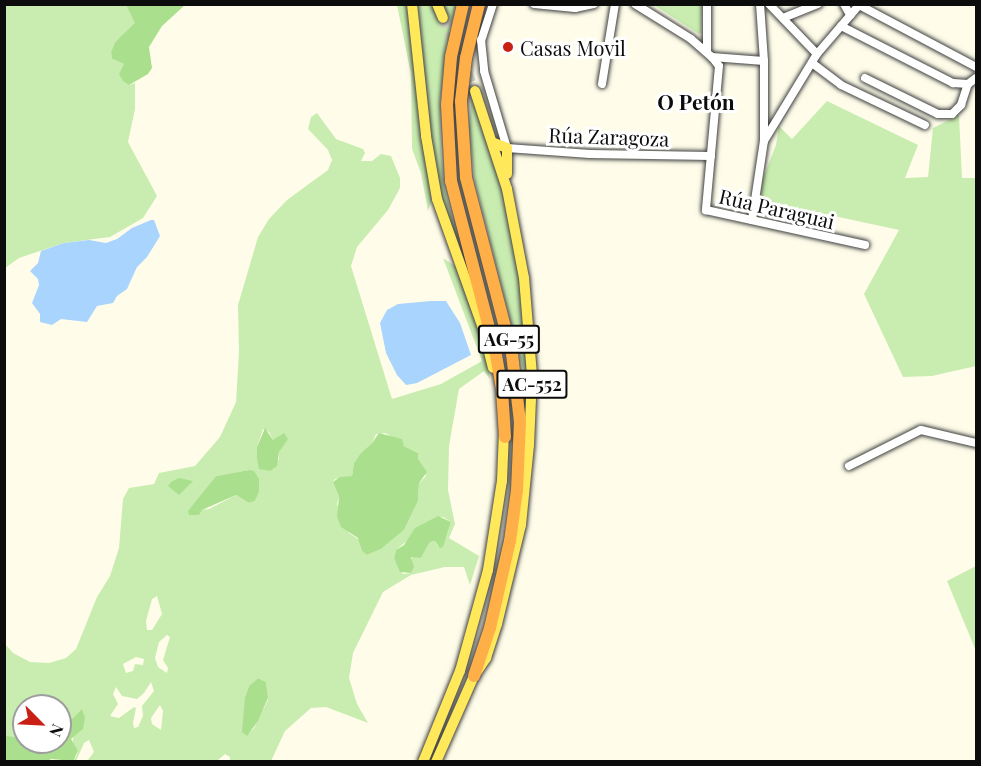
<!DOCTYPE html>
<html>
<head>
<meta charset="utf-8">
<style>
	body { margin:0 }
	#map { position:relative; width:981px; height:766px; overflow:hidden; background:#fffdea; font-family:"Playfair Display",serif }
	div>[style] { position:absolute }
	.green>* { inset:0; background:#c9edb0 }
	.forest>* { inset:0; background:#aae08d }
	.water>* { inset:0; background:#a8d4fd }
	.major-tunnel>* { height:10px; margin-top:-5px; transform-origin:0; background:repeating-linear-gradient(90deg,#dbd9c9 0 10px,transparent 0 15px) }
	.roads { filter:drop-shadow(0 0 2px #3f3f3f) drop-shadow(0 0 2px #3f3f3f) }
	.minor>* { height:8px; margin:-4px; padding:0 4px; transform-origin:4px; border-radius:4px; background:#fff }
	.major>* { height:10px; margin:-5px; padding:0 5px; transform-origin:5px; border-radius:5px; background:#ffe85a }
	.highway>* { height:12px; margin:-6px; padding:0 6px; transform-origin:6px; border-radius:6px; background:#ffaf48 }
	.dots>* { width:16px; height:16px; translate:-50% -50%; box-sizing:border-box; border:3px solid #fff; border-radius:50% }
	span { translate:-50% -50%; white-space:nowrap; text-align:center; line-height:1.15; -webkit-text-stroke:6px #fff; paint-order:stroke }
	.shield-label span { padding:2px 4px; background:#fff; border:2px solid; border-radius:4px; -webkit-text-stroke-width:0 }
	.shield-label { font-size:18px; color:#0c0c0c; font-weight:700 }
	.poi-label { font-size:20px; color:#0c0c0c }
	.left { translate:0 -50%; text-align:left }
	.street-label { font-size:20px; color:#0c0c0c }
	.neighbourhood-label { font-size:21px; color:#0c0c0c; font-weight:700 }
	.frame { position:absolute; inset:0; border:6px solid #0c0c0c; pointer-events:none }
	.north { position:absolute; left:12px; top:694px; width:60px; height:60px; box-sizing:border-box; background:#fff; border:2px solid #9e9e9e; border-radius:50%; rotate:114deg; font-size:16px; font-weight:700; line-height:24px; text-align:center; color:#0c0c0c }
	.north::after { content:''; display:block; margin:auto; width:21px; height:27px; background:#c92016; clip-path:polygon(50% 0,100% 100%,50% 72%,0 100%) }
</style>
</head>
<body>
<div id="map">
	<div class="green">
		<i style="clip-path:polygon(5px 5px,126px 5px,136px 23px,115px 42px,111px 52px,112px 59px,124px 64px,129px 85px,135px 83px,135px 109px,128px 142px,157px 196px,143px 218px,110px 237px,64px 243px,19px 258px,5px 268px)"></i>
		<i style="clip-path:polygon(397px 5px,406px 5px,408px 15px,420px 129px,433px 197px,428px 211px,421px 173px,412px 149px,411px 74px)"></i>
		<i style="clip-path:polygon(418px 5px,456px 5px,447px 39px,440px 102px,441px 154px,445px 189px,457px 238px,455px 238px,437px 183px,428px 117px)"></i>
		<i style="clip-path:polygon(654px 5px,702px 5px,701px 33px,699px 34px)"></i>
		<i style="clip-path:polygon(472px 91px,502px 186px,521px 286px,527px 372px,524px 373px,475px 182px,469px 128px)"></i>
		<i style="clip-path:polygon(827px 101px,918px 145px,905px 178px,928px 177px,933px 128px,959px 115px,962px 178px,976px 178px,976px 366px,932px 376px,903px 377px,864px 294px,899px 230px,760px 200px,762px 181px,776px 145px,779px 126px,792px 139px)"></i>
		<i style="clip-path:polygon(evenodd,317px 113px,336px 139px,363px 149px,365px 153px,361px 161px,372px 161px,381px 154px,391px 156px,400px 178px,400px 188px,388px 210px,357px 247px,351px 266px,392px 399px,441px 384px,482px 361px,443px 258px,455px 266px,469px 300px,487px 359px,490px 379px,484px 371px,459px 389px,449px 446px,448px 490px,455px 524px,449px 538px,479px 556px,470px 585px,464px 567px,445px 567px,411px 575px,383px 592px,353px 653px,349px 678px,357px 704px,368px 723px,326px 707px,311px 708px,285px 731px,271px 761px,230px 761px,230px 757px,225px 754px,217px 761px,87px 761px,94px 752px,89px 740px,84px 743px,76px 761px,69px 761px,76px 757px,78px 751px,72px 745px,74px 734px,71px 718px,60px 731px,60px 706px,24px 706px,24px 737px,5px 736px,5px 644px,13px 653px,30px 662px,49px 663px,66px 658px,76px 649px,97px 597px,110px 576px,119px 548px,123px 499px,129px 488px,154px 484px,159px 473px,195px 466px,220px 437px,236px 402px,239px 352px,238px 305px,258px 237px,269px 219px,287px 200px,328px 170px,332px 160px,328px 150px,308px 129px,311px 117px,317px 113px,263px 429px,269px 432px,273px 440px,282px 446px,279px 452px,279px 460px,257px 447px,263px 429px,317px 113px,385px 433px,394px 438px,399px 438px,404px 446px,418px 453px,418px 459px,426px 476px,419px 483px,418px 501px,404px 530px,381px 549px,367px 555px,362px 551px,361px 541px,349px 533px,337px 504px,339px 497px,333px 482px,335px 479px,352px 476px,354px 463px,360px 454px,372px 443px,376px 434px,385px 433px,317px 113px,249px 470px,259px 479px,259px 492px,255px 501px,249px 503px,236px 495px,209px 509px,189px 511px,216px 476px,249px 470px,317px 113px,443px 517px,451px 522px,446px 538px,438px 546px,435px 541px,430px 542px,421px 558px,412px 556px,411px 573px,403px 574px,394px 558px,396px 550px,434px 518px,443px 517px,317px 113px,157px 596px,162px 614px,152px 630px,147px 630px,146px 621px,152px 599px,157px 596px,317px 113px,167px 635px,170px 637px,163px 660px,168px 668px,167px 673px,158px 667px,155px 658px,159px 642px,167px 635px,317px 113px,136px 657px,144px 659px,143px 665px,135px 664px,133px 671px,126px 673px,123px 664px,136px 657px,317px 113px,258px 678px,266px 682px,268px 700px,254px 728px,246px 736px,245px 697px,249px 686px,258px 678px,317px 113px,151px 682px,154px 691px,142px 706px,143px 716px,138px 727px,134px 728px,133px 723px,136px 708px,134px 707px,119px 718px,110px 716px,118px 704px,113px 694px,116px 687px,122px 696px,137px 699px,144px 693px,151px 682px,317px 113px,160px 705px,163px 711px,161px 730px,152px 724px,151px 718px,160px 705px)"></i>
		<i style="clip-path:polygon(976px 566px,976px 651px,947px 581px)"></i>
	</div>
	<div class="forest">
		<i style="clip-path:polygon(126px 5px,185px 5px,162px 26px,149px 47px,152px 68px,148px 74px,129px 85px,123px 81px,119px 74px,124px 64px,112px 59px,111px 52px,115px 42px,135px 23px)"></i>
		<i style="clip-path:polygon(265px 428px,273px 440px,284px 433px,288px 439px,279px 452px,277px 466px,270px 471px,259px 469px,257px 459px,257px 447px)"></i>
		<i style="clip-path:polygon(379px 433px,402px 439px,404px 446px,418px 453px,418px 459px,427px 472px,419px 483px,418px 501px,404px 530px,381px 549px,367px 555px,362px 551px,358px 538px,341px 527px,337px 517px,339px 497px,333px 482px,340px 477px,352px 476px,354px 463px,360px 454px,372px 443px)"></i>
		<i style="clip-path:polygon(249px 470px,254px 471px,259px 479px,259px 492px,255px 501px,249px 503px,236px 495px,202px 510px,199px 515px,189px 515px,188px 511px,216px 476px)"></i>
		<i style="clip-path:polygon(179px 478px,193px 481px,179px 495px,168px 486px,171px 482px)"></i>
		<i style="clip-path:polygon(438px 516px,451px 522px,443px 547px,440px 548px,435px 541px,430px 542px,421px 558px,411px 557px,414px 567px,411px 573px,400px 572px,394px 558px,396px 550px,404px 545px,415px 528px)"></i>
		<i style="clip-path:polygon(258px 678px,266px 682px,268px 698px,258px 721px,247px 736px,242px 732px,245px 697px,249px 686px)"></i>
		<i style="clip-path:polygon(82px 709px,85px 718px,83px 729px,71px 739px,78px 751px,73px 761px,51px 759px,48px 761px,5px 761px,5px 736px,24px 737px,24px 742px,60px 742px,62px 729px)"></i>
	</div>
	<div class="water">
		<i style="clip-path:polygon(151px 220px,154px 220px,160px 236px,147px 257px,137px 267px,127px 289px,117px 296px,113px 303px,97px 306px,87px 322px,61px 319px,52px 325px,40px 322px,40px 314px,32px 303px,39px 285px,38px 279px,30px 271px,38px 263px,41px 251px,64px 243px,89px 240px,106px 243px,117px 239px,132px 228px)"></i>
		<i style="clip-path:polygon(431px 301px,446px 301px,460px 323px,471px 355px,417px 383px,406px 385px,397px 375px,386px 353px,380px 323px,387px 310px,398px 304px)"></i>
	</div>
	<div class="major-tunnel">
		<i style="left:443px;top:18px;width:80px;rotate:66.3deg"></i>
	</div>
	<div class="roads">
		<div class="minor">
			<i style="left:493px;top:4px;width:38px;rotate:108deg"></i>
			<i style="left:481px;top:40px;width:31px;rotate:84deg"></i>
			<i style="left:484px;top:71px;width:80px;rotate:73.4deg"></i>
			<i style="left:507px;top:148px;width:83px;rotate:4.1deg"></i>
			<i style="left:590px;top:154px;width:121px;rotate:0.9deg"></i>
			<i style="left:534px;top:4px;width:41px;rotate:5.6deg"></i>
			<i style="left:575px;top:8px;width:19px;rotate:-12deg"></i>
			<i style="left:635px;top:4px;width:66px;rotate:32deg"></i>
			<i style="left:691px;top:39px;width:28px;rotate:41deg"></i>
			<i style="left:712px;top:57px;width:11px;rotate:52deg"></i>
			<i style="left:719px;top:66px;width:145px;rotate:95.2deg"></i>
			<i style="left:706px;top:210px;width:163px;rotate:12.4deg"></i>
			<i style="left:769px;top:4px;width:69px;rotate:46.2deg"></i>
			<i style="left:844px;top:4px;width:13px;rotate:61deg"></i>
			<i style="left:859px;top:5px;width:132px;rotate:27.9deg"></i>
			<i style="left:783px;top:18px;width:38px;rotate:-22deg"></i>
			<i style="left:841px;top:26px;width:126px;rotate:27deg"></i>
			<i style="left:953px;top:83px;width:15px;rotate:4deg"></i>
			<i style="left:968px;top:84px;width:10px;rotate:-37deg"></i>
			<i style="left:707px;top:52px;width:48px;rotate:-90deg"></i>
			<i style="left:712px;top:57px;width:52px;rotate:4.4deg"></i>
			<i style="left:812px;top:63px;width:36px;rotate:37deg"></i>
			<i style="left:841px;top:85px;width:93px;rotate:25.5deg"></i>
			<i style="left:865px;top:78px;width:81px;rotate:26.3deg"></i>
			<i style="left:938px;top:114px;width:14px"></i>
			<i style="left:952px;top:114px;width:13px;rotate:-45deg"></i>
			<i style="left:961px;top:105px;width:22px;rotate:-72deg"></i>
			<i style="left:602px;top:84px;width:81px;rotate:-80.8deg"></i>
			<i style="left:764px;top:141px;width:102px;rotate:-58.7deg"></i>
			<i style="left:817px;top:54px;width:66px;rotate:-49.3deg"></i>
			<i style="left:752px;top:220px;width:80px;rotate:-81.4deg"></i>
			<i style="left:764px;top:141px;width:80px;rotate:-90deg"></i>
			<i style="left:764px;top:61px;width:57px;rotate:-94deg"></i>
			<i style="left:849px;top:466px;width:80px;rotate:-26.6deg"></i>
			<i style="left:921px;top:430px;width:57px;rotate:13.3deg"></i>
		</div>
		<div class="major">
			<i style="left:412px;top:4px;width:133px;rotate:83.9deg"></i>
			<i style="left:426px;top:136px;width:64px;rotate:80.1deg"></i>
			<i style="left:437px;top:199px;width:137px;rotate:70.4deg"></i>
			<i style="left:483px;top:328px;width:41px;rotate:76deg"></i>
			<i style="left:437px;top:4px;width:15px;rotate:67deg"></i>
			<i style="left:494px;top:143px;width:14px;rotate:21deg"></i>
			<i style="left:507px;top:148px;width:26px;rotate:90deg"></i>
			<i style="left:423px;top:762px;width:98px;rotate:-67.9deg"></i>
			<i style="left:460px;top:671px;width:105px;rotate:-74.5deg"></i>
			<i style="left:488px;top:570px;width:90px;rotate:-81.1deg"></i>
			<i style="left:502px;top:481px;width:50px;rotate:-87.7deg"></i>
			<i style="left:436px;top:762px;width:94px;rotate:-66.2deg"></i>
			<i style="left:474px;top:676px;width:22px;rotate:-56deg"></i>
			<i style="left:486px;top:658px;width:36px;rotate:-72deg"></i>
			<i style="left:497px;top:624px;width:102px;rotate:-76.4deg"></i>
			<i style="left:521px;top:525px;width:80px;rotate:-84.3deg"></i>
			<i style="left:529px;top:445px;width:70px;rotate:-87.5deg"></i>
			<i style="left:532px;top:375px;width:97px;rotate:-94.7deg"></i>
			<i style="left:524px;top:278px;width:91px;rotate:-100.8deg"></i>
			<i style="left:507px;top:189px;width:103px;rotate:-108.1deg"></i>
		</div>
		<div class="highway">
			<i style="left:463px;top:4px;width:54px;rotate:102.8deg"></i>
			<i style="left:451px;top:57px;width:48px;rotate:94.8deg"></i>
			<i style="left:447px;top:105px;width:76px;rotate:87deg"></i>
			<i style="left:451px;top:181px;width:180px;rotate:75.5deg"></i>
			<i style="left:496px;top:355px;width:36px;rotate:80deg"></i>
			<i style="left:502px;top:390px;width:47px;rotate:86.3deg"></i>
			<i style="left:474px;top:676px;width:51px;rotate:-71.6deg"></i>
			<i style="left:490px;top:628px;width:89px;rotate:-77.1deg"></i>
			<i style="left:510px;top:541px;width:51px;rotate:-82.2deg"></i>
			<i style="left:517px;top:490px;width:68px;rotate:-87.5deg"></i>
			<i style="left:520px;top:422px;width:68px;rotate:-96.7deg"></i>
			<i style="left:512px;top:354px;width:183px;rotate:-104.6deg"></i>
			<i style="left:466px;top:177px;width:76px;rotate:-93.8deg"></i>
			<i style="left:461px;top:101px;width:43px;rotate:-83.4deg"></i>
			<i style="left:466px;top:58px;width:56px;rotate:-76.5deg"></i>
		</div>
	</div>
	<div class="dots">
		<i style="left:508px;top:47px;background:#c92016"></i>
	</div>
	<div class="shield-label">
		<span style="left:509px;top:339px">AG-55</span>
		<span style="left:532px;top:384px">AC-552</span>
	</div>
	<div class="poi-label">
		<span class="left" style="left:520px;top:47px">Casas Movil</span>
	</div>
	<div class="street-label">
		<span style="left:609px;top:136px;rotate:2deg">Rúa Zaragoza</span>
		<span style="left:777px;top:208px;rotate:13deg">Rúa Paraguai</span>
	</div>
	<div class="neighbourhood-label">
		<span style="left:696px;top:101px">O Petón</span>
	</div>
	<div class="frame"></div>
	<div class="north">N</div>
</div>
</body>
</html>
